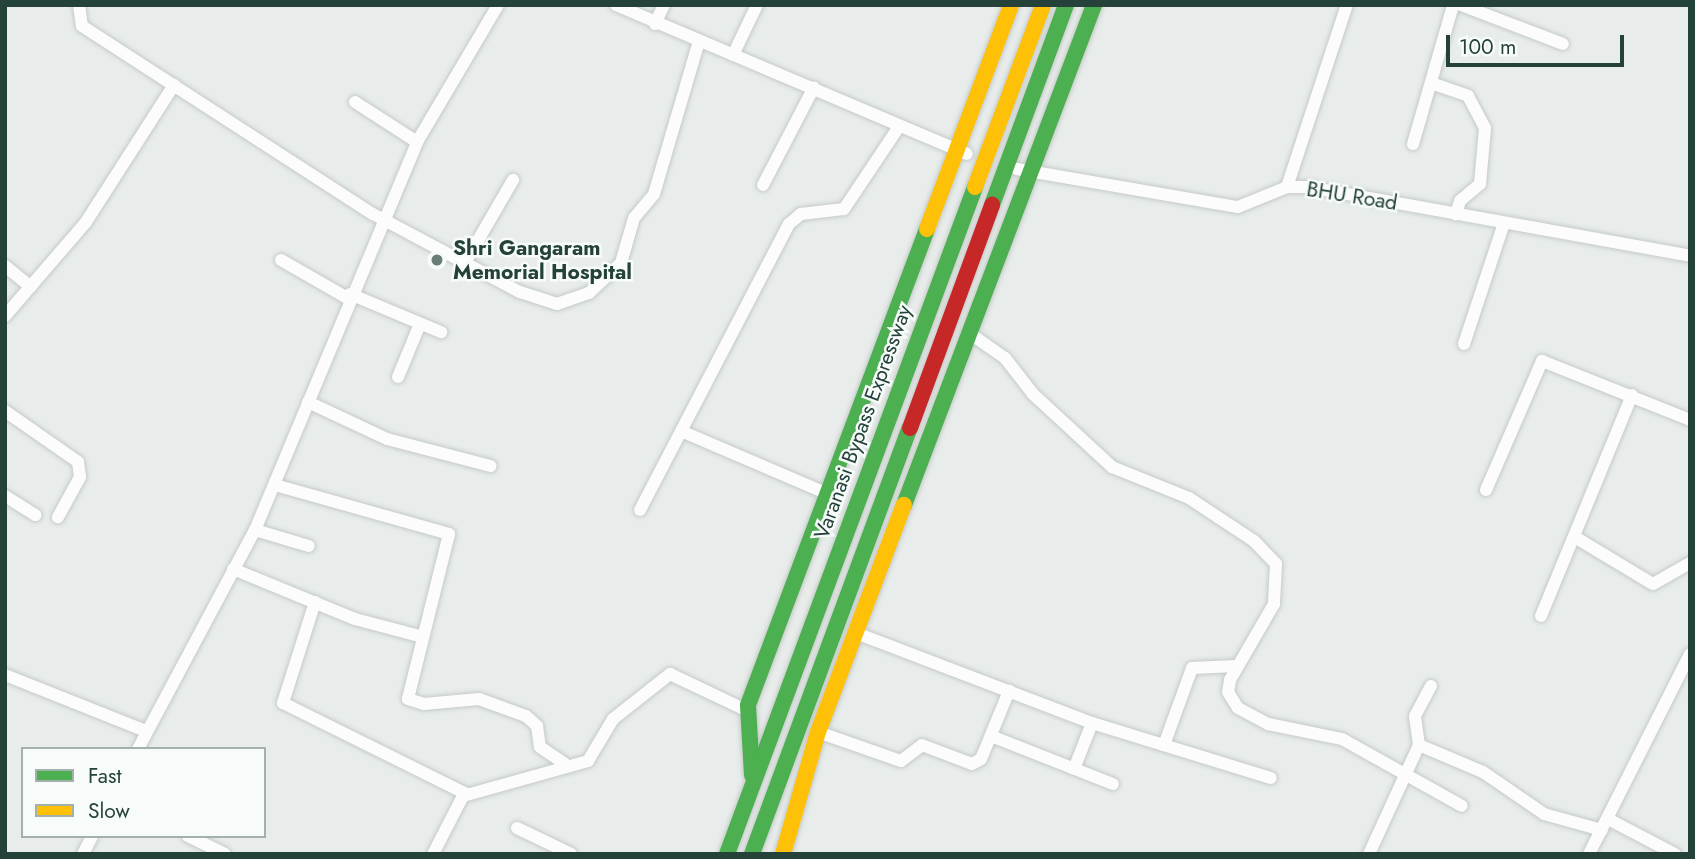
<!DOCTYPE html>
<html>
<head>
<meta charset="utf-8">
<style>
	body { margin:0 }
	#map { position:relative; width:1695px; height:859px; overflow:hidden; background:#e8edeb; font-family:Jost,sans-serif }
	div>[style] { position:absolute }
	.roads { filter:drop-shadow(0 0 2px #c5cac8) drop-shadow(0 0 2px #c5cac8) }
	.street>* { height:12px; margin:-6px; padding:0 6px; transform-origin:6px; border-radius:6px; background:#fcfcfc }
	.fast>* { height:16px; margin:-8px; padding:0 8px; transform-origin:8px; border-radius:8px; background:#4caf50 }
	.slow>* { height:16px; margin:-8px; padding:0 8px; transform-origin:8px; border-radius:8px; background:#ffc107 }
	.jam>* { height:16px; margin:-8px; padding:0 8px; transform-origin:8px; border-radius:8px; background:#c62828 }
	.dots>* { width:19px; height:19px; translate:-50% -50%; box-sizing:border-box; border:4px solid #f7fbf9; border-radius:50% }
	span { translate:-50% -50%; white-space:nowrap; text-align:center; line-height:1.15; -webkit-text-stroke:5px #f7fbf9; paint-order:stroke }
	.street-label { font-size:21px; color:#24423a }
	.poi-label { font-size:21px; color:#24423a; font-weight:700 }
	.left { translate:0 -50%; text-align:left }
	.frame { position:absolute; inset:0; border:7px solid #24423a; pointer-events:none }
	.legend { position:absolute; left:21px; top:747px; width:245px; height:91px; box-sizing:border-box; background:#f7fbf9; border:2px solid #a3b1ad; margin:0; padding:9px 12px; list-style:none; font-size:21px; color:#24423a }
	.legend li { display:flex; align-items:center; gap:14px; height:35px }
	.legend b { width:35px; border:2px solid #a3b1ad }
	.scale { position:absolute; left:1446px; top:35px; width:178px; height:32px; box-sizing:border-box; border:4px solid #24423a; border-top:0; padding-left:9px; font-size:21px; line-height:24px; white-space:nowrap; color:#24423a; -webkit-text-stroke:5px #f7fbf9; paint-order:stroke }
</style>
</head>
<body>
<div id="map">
	<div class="roads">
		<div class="street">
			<i style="left:79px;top:5px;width:21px;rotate:82deg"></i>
			<i style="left:82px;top:26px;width:346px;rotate:32.9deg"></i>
			<i style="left:373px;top:214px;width:166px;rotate:28deg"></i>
			<i style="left:520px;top:292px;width:39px;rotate:18deg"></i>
			<i style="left:557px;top:304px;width:34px;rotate:-19deg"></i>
			<i style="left:589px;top:293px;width:44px;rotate:-43.2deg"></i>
			<i style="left:621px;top:263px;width:47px;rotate:-73.9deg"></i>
			<i style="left:634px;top:218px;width:31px;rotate:-50deg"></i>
			<i style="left:654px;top:194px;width:159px;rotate:-73.6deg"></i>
			<i style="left:616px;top:5px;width:381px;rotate:23deg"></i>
			<i style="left:1461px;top:5px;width:109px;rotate:20.9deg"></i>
			<i style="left:655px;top:24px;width:21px;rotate:-65deg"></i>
			<i style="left:733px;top:55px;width:55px;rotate:-64.4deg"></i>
			<i style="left:1431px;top:83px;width:39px;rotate:19deg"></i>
			<i style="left:1468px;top:96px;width:36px;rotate:62deg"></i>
			<i style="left:1485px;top:128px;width:56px;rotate:95.1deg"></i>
			<i style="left:1480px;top:184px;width:26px;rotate:140deg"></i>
			<i style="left:1460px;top:201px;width:14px;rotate:107deg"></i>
			<i style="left:355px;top:102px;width:74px;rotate:32.8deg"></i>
			<i style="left:1413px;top:144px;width:145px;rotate:-73.9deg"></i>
			<i style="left:1017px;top:169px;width:224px;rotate:9.8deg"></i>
			<i style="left:1238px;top:207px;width:53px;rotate:-22.2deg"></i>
			<i style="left:1287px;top:187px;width:21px"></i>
			<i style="left:1308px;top:187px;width:388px;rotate:10.2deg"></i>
			<i style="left:763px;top:185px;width:110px;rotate:-62.5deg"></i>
			<i style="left:1287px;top:187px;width:192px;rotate:-71.8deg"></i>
			<i style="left:281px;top:260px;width:78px;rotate:29.8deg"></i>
			<i style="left:466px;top:261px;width:94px;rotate:-59.9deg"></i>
			<i style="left:5px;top:266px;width:33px;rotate:39deg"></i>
			<i style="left:350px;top:294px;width:99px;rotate:22.7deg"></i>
			<i style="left:5px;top:316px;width:124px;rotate:-49.2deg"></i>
			<i style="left:86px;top:222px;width:163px;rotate:-57.3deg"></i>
			<i style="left:972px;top:335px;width:40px;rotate:34.9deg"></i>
			<i style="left:1005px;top:358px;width:46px;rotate:52.1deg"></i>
			<i style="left:1033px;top:394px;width:108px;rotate:42.7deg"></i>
			<i style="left:1112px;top:467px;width:83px;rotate:21.9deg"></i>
			<i style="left:1189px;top:498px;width:78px;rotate:33.5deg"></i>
			<i style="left:1254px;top:541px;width:32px;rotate:46deg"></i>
			<i style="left:1276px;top:564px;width:40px;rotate:92.9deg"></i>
			<i style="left:1274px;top:604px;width:88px;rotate:120.1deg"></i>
			<i style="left:1230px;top:680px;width:12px;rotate:99deg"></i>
			<i style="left:1228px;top:692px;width:19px;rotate:58deg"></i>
			<i style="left:1238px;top:708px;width:34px;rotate:28deg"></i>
			<i style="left:1268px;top:724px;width:76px;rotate:11.5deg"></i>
			<i style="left:1342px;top:739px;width:137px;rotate:29.2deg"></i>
			<i style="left:1464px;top:344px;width:127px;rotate:-71.7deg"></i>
			<i style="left:398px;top:377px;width:57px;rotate:-67.5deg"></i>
			<i style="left:308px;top:402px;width:87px;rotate:25.1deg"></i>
			<i style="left:387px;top:439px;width:107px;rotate:14.6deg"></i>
			<i style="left:5px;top:411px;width:89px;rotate:34.9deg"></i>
			<i style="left:78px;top:462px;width:15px;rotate:82deg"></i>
			<i style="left:80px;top:477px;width:46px;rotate:118.8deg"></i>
			<i style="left:681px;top:431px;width:160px;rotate:23.2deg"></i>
			<i style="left:275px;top:485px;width:181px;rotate:15.7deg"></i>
			<i style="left:449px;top:534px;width:170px;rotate:104deg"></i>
			<i style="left:408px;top:699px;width:17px;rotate:17deg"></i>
			<i style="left:424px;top:704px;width:55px;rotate:-5.2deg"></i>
			<i style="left:479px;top:699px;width:50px;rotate:19.9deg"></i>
			<i style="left:526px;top:716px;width:15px;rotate:42deg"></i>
			<i style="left:537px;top:726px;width:21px;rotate:82deg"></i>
			<i style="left:540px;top:747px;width:30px;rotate:34deg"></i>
			<i style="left:1486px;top:490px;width:141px;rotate:-66.5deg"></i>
			<i style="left:1542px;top:361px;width:159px;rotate:21.7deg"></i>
			<i style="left:5px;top:496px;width:36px;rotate:32deg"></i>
			<i style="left:640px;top:510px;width:322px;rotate:-62.5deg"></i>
			<i style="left:789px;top:224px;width:16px;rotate:-40deg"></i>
			<i style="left:801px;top:214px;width:43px;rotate:-6.6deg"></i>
			<i style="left:844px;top:209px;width:97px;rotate:-56.3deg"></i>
			<i style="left:255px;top:530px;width:56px;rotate:16.5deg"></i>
			<i style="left:1578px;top:539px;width:87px;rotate:31deg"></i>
			<i style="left:1653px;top:584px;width:43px;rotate:-29.6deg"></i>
			<i style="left:233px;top:569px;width:132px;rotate:22.3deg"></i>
			<i style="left:355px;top:619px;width:70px;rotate:14.8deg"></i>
			<i style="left:315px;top:602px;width:106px;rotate:107.6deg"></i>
			<i style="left:283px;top:703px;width:204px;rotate:26.4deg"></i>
			<i style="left:1541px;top:616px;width:239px;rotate:-67.6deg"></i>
			<i style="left:856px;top:633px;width:253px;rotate:20.9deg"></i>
			<i style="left:1092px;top:723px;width:187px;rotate:17.1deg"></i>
			<i style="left:5px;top:675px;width:152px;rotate:21.7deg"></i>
			<i style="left:818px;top:732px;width:88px;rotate:19.3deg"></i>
			<i style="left:901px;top:761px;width:26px;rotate:-37deg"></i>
			<i style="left:922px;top:745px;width:53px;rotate:20.8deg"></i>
			<i style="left:972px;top:764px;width:10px;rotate:-29deg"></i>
			<i style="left:981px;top:759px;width:74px;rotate:-67.6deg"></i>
			<i style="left:991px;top:736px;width:131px;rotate:21.5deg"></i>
			<i style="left:1164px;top:745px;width:82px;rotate:-70deg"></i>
			<i style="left:1192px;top:668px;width:44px;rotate:-2.6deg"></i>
			<i style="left:1419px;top:745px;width:69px;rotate:22.9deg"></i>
			<i style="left:1483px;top:772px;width:74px;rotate:34.5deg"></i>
			<i style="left:1544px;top:814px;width:60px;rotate:15.4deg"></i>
			<i style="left:138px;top:749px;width:248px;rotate:-61.9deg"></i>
			<i style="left:255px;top:530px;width:420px;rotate:-67.3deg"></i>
			<i style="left:417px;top:142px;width:159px;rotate:-59.4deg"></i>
			<i style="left:1074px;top:769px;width:49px;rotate:-68.6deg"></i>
			<i style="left:1608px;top:819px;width:76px;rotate:27.6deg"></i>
			<i style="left:517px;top:828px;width:60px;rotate:25.7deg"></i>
			<i style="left:188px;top:836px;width:41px;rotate:25.9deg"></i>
			<i style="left:83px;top:854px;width:20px;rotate:-63deg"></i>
			<i style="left:433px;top:854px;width:65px;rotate:-62.7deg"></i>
			<i style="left:463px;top:796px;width:130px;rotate:-15.6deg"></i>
			<i style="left:588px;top:761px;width:49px;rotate:-59.2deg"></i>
			<i style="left:613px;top:719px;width:73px;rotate:-38.3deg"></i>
			<i style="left:670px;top:674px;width:86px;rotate:25.4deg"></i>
			<i style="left:1369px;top:854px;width:120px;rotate:-65.4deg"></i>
			<i style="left:1419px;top:745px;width:29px;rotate:-98deg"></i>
			<i style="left:1415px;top:716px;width:34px;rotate:-62deg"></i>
			<i style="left:1589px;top:854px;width:224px;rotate:-63.2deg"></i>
		</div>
		<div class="fast">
			<i style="left:992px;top:205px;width:213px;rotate:-69.7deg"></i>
			<i style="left:904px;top:505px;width:535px;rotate:-69.19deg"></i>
			<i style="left:752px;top:775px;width:70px;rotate:-93.3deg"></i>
			<i style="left:748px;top:705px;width:509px;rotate:-69.39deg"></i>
			<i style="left:727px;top:854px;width:712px;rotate:-69.6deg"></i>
			<i style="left:752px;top:854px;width:454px;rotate:-69.7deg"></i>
		</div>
		<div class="slow">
			<i style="left:975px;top:187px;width:194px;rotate:-69.5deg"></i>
			<i style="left:927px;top:229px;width:239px;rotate:-69.4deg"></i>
			<i style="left:783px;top:854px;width:127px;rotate:-74deg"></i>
			<i style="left:818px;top:732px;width:243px;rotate:-69.3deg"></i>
		</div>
		<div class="jam">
			<i style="left:910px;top:428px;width:238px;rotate:-69.8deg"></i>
		</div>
	</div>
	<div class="dots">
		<i style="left:437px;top:260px;background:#697e78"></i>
	</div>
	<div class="street-label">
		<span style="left:1352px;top:196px;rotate:9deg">BHU Road</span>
		<span style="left:863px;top:422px;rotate:-70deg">Varanasi Bypass Expressway</span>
	</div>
	<div class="poi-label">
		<span class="left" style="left:453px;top:260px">Shri Gangaram<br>Memorial Hospital</span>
	</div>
	<div class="frame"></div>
	<ul class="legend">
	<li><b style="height:9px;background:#4caf50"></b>Fast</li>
	<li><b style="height:9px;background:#ffc107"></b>Slow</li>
	</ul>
	<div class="scale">100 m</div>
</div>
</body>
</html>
